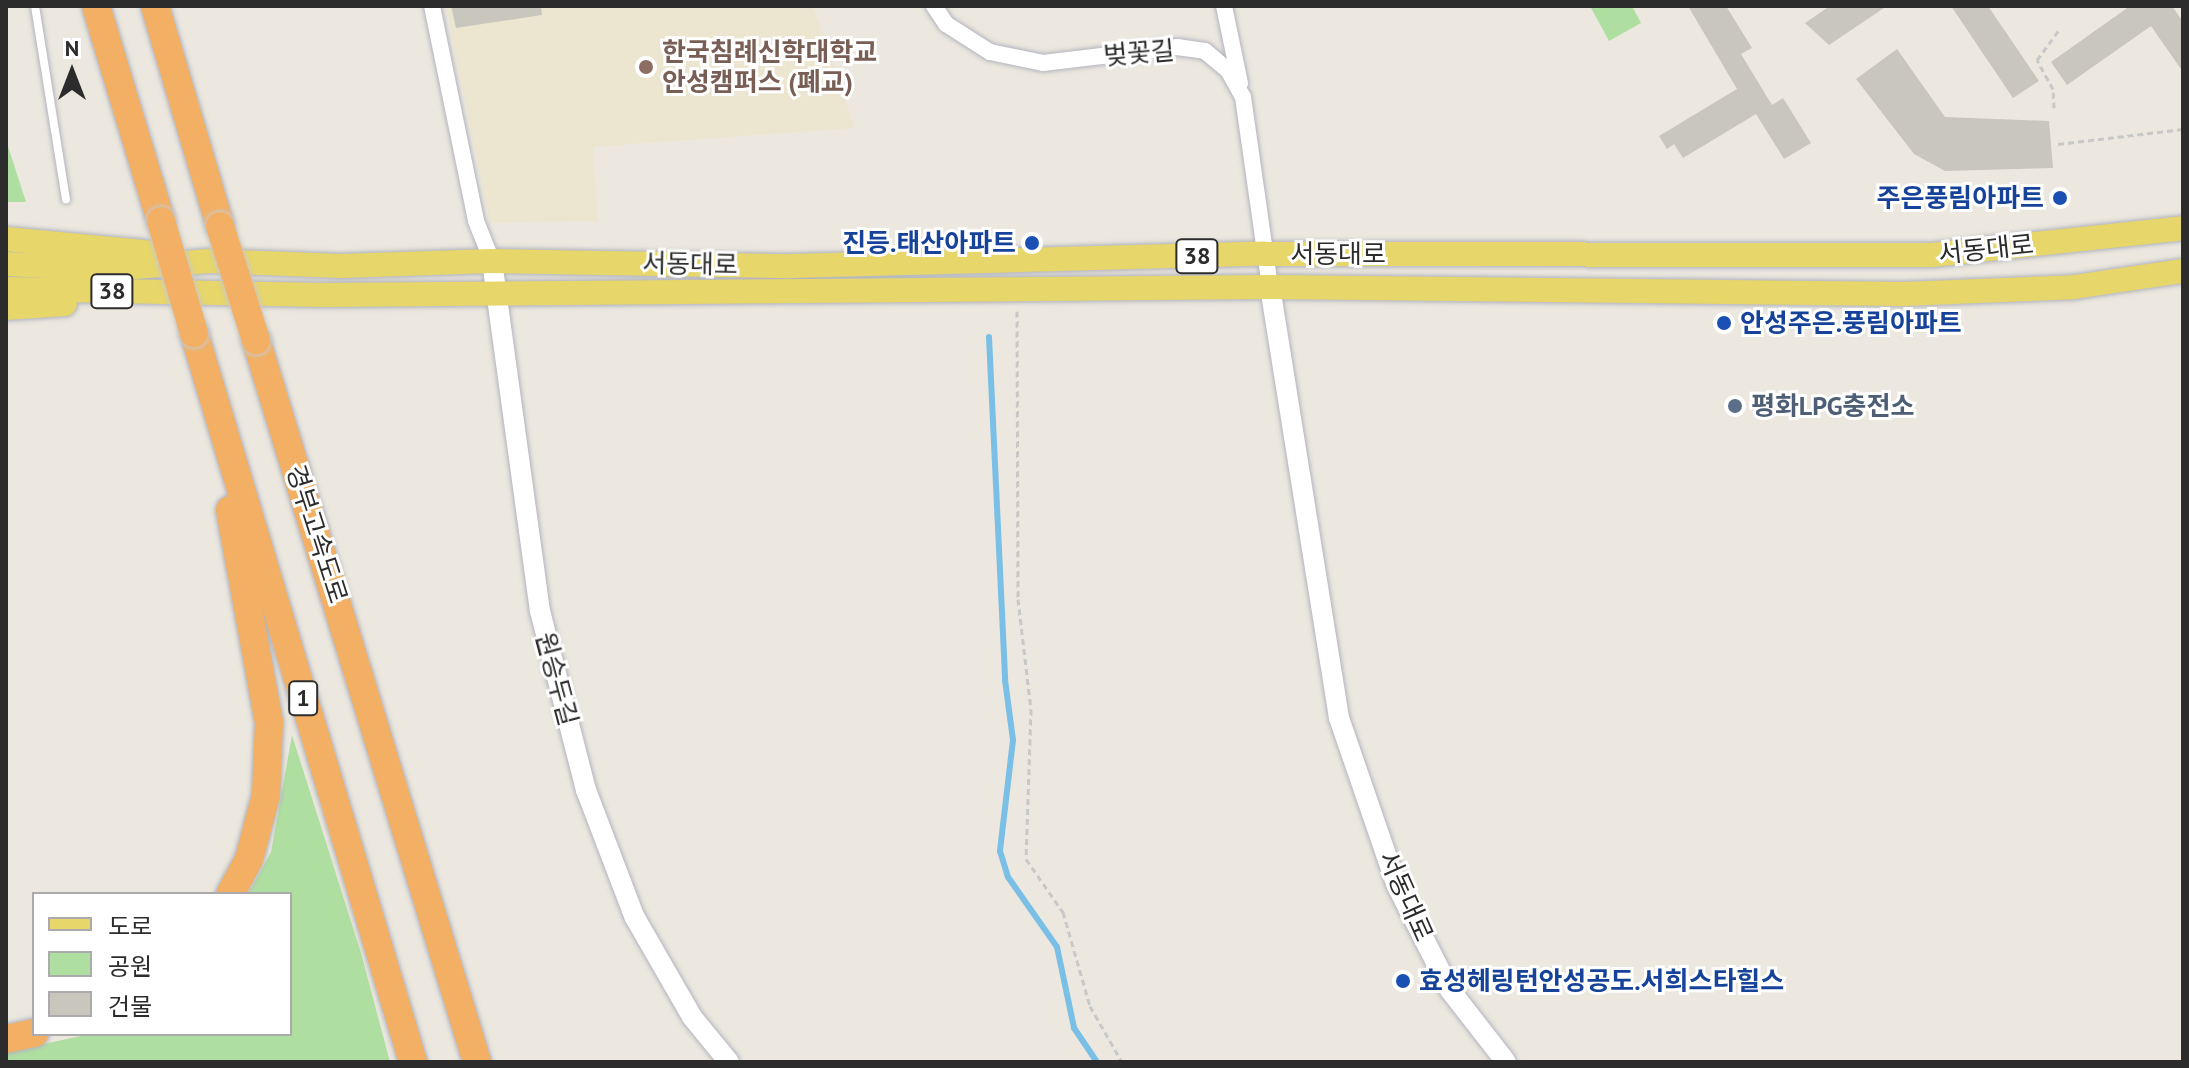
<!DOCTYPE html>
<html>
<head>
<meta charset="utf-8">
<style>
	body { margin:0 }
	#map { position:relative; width:2189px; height:1068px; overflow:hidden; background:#ece8df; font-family:"PT Sans","Noto Sans KR",sans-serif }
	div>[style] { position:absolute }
	.education>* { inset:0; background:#ece6d0 }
	.green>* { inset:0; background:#afdfa0 }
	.stream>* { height:6px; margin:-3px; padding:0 3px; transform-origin:3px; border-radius:3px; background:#7abfe6 }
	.building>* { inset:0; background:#c8c6bd }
	.path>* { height:3px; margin-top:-1.5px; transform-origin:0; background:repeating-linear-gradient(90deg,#c8c8c8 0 6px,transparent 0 10px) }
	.roads { filter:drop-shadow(0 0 2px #b2b4be) drop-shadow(0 0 2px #b2b4be) }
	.service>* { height:8px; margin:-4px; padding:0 4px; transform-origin:4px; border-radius:4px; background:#fff }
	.minor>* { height:16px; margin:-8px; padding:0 8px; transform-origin:8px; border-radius:8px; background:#fff }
	.tertiary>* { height:20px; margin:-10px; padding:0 10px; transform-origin:10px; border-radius:10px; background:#fff }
	.primary>* { height:24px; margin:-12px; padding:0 12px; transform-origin:12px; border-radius:12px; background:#e7d66a }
	.motorway>* { height:28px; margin:-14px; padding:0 14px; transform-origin:14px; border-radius:14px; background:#f3b064 }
	.bridges { filter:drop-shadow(0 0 2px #c8c8c8) drop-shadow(0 0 2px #c8c8c8) }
	.motorway-bridge>* { height:28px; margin:-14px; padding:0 14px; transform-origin:14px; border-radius:14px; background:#f3b064 }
	.dots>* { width:22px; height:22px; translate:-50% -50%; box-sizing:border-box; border:4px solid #fff; border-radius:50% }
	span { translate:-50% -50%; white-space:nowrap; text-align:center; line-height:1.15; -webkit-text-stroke:6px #fff; paint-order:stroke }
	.shield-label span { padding:2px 6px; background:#fff; border:2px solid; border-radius:6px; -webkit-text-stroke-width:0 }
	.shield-label { font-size:24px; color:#2c2c2c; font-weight:700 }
	.education-label { font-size:26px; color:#785e54; font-weight:700 }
	.left { translate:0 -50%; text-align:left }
	.street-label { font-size:26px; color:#2c2c2c }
	.transit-label { font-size:26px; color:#164399; font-weight:700 }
	.right { translate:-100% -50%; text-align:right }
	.service-label { font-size:26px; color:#4e5e75; font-weight:700 }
	.frame { position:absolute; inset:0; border:8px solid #2c2c2c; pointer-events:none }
	.legend { position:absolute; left:32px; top:892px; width:260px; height:144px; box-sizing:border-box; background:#fff; border:2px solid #ababab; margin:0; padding:10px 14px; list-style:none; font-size:24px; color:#2c2c2c }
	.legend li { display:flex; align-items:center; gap:16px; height:40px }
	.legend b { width:40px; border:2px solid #ababab }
	.north { position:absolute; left:32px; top:32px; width:80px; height:80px; -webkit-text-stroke:6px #fff; paint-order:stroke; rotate:0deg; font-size:22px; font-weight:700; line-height:32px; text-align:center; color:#2c2c2c }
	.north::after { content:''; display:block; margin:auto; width:28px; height:36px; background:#2c2c2c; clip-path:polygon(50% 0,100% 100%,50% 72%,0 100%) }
</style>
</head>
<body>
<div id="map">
	<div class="education">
		<i style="clip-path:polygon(446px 6px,813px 6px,855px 128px,593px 147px,598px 221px,490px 223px)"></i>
	</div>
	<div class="green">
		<i style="clip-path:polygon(1590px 6px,1632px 6px,1641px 23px,1609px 41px)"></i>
		<i style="clip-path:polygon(6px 140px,26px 202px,6px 202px)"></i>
		<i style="clip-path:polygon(292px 735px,361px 953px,390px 1062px,6px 1062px,6px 1052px,90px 1034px,290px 1034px,290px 894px,248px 894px,271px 852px)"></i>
	</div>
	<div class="stream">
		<i style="left:989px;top:337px;width:343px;rotate:87.3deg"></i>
		<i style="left:1005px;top:680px;width:61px;rotate:82.4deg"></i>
		<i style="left:1013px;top:740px;width:112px;rotate:96.7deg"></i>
		<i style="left:1000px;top:851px;width:27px;rotate:73deg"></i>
		<i style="left:1008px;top:877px;width:85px;rotate:55deg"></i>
		<i style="left:1057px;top:947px;width:83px;rotate:78.1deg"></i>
		<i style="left:1074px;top:1028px;width:41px;rotate:55.9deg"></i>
	</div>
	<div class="building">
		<i style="clip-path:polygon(451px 6px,541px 6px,542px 15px,456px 28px)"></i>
		<i style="clip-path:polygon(1688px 6px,1726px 6px,1752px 48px,1741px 54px,1772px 105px,1783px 98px,1811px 143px,1784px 159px,1756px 114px,1683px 158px,1674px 144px,1667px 149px,1659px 136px,1737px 89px)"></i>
		<i style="clip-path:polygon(1830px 6px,1887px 6px,1829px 45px,1805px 23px)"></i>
		<i style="clip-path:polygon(1951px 6px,1988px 6px,2039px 81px,2013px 98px)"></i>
		<i style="clip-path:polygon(2130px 6px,2172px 6px,2183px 22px,2183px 72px,2151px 26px,2067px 85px,2051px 62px)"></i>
		<i style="clip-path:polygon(1897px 49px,1945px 117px,2049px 121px,2053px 168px,1945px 171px,1914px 154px,1856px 79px)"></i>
	</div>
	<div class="path">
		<i style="left:2054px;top:108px;width:19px;rotate:-93deg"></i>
		<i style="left:2053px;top:89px;width:33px;rotate:-119deg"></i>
		<i style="left:2037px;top:60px;width:37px;rotate:-54deg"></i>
		<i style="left:2058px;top:144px;width:126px;rotate:-6.8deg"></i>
		<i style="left:1017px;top:311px;width:288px;rotate:89.8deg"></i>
		<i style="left:1018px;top:599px;width:111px;rotate:83.3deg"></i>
		<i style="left:1031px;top:709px;width:150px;rotate:91.9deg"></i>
		<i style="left:1026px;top:859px;width:65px;rotate:55.1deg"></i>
		<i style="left:1063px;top:912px;width:98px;rotate:74deg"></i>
		<i style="left:1090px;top:1006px;width:64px;rotate:60.3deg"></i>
	</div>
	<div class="roads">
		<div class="service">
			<i style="left:35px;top:6px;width:196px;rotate:80.9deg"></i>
		</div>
		<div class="minor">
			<i style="left:432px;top:6px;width:219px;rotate:78.4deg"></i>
			<i style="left:476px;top:221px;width:43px;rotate:68.2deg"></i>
			<i style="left:934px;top:6px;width:22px;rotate:56deg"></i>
			<i style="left:946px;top:24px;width:52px;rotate:32.5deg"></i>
			<i style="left:990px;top:52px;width:54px;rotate:11.7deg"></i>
			<i style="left:1043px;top:63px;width:135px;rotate:-6.8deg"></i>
			<i style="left:1177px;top:47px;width:28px;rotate:8deg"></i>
			<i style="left:1205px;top:51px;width:30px;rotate:40deg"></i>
			<i style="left:1228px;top:70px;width:31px;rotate:61deg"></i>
			<i style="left:1243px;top:97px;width:192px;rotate:81.9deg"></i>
			<i style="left:1224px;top:6px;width:79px;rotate:78.3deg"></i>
		</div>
		<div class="tertiary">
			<i style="left:492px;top:261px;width:353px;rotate:82.2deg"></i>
			<i style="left:540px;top:611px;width:185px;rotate:75.6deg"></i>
			<i style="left:586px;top:790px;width:135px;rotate:69.1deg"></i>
			<i style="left:634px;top:916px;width:116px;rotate:60.1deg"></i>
			<i style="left:692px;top:1017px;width:58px;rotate:50.6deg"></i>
			<i style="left:1270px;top:287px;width:436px;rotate:80.9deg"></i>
			<i style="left:1339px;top:718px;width:176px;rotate:71deg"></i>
			<i style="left:1396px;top:884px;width:119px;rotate:63deg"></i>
			<i style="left:1450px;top:990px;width:91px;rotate:52.1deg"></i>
		</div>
		<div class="primary">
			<i style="left:6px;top:239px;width:159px;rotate:5.4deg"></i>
			<i style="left:6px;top:264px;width:104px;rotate:2.8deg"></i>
			<i style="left:110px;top:269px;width:100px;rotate:-4.6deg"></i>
			<i style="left:210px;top:261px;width:131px;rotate:2.2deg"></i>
			<i style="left:341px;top:266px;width:151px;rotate:-1.9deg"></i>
			<i style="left:492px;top:261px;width:299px;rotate:1deg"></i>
			<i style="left:791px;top:266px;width:473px;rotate:-1.5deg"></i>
			<i style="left:1264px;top:254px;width:668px;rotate:0.09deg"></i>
			<i style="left:1932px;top:255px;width:252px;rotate:-6.1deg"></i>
			<i style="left:6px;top:289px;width:318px;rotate:1.1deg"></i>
			<i style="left:324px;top:295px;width:946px;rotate:-0.48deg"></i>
			<i style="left:1270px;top:287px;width:633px;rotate:0.63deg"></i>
			<i style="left:1903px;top:294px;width:171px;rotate:-2.3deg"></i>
			<i style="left:2074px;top:287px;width:110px;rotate:-8.4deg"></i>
			<i style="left:6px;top:308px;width:59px;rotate:-3.9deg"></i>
		</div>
		<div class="motorway">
			<i style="left:96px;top:6px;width:225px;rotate:73.2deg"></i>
			<i style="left:155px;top:6px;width:229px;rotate:73.5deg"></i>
			<i style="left:194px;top:333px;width:761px;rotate:73.28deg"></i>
			<i style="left:256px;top:340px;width:755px;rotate:72.98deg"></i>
			<i style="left:230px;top:510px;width:216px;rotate:79.6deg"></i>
			<i style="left:269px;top:722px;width:73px;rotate:92.4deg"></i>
			<i style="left:266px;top:795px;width:66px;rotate:104.9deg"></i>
			<i style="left:249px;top:859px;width:40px;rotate:118deg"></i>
			<i style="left:6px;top:1039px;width:29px;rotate:-12deg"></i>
		</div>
	</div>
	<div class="bridges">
		<div class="motorway-bridge">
			<i style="left:161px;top:221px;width:117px;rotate:73.6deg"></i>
			<i style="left:220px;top:226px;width:120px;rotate:72.5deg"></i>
		</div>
	</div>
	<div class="dots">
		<i style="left:646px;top:67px;background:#8d6e63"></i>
		<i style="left:2060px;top:198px;background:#1a4fb4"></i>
		<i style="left:1032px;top:243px;background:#1a4fb4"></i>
		<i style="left:1724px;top:323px;background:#1a4fb4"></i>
		<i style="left:1735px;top:406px;background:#5c6f8a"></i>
		<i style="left:1403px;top:981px;background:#1a4fb4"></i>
	</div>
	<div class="shield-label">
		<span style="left:1197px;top:256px">38</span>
		<span style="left:112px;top:291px">38</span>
		<span style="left:303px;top:698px">1</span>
	</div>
	<div class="education-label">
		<span class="left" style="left:662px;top:67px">한국침례신학대학교<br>안성캠퍼스 (폐교)</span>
	</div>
	<div class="street-label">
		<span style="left:1139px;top:53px;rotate:-5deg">벚꽃길</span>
		<span style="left:1986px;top:249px;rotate:-6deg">서동대로</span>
		<span style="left:1338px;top:254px">서동대로</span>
		<span style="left:690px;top:264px;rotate:1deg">서동대로</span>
		<span style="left:317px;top:534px;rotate:72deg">경부고속도로</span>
		<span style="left:557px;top:679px;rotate:75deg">원승두길</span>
		<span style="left:1406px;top:896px;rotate:66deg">서동대로</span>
	</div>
	<div class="transit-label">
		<span class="right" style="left:2044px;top:198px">주은풍림아파트</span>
		<span class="right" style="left:1016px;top:243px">진등.태산아파트</span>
		<span class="left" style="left:1740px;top:323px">안성주은.풍림아파트</span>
		<span class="left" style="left:1419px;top:981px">효성헤링턴안성공도.서희스타힐스</span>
	</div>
	<div class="service-label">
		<span class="left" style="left:1751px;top:406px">평화LPG충전소</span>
	</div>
	<div class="frame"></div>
	<ul class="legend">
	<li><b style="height:10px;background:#e7d66a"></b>도로</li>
	<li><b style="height:22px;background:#afdfa0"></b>공원</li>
	<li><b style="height:22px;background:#c8c6bd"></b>건물</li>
	</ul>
	<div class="north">N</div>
</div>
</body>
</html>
